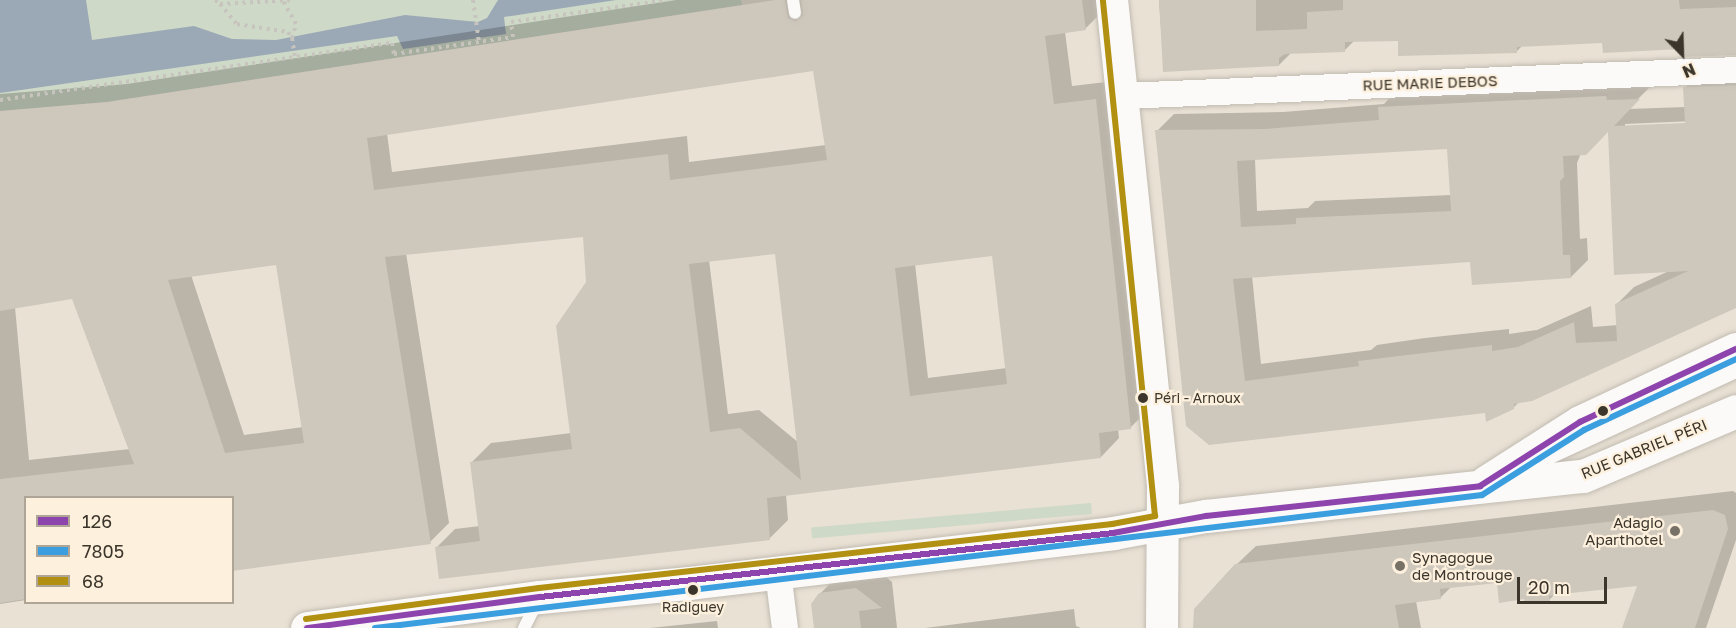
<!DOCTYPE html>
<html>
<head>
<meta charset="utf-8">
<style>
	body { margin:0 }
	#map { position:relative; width:1736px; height:628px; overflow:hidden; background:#e9e1d4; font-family:"Golos Text",sans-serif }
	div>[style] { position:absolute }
	.green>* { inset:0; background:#cfd9c7; transform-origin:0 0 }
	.water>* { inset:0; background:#9ba9b7 }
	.shadow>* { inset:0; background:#0003 }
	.building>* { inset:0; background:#cec7bc }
	.path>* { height:4px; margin-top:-2px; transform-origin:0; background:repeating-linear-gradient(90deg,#c7c4be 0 3px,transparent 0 7.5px) }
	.roads { filter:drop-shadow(0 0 2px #c1bbb1) drop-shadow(0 0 2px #c1bbb1) }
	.service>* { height:12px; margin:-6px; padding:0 6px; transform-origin:6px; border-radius:6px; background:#fcfaf9 }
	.minor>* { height:26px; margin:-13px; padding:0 13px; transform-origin:13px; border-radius:13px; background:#fcfaf9 }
	.tertiary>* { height:32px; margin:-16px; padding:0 16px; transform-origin:16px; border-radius:16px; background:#fcfaf9 }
	.secondary>* { height:33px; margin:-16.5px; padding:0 16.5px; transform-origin:16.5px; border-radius:16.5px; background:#fcfaf9 }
	.bus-1>* { height:6px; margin:-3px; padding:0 3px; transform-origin:3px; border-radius:3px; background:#8e44ad }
	.bus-2>* { height:6px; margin:-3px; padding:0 3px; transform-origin:3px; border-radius:3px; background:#3b9fdf }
	.bus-3>* { height:6px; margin:-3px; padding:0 3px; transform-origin:3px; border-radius:3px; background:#b19012 }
	.dots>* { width:16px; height:16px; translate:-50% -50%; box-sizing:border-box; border:3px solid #fdf0dd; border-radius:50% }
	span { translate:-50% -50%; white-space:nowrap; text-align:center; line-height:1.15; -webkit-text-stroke:4.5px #fdf0dd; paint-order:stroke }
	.bus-label { font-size:14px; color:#3b352b }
	.left { translate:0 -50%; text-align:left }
	.street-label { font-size:15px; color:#3b352b }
	.poi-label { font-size:15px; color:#3b352b }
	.right { translate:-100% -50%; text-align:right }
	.legend { position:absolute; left:24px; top:496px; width:210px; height:108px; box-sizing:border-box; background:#fdf0dd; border:2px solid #afa596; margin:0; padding:8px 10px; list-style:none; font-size:18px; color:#3b352b }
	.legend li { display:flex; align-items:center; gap:12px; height:30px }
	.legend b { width:30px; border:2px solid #afa596 }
	.north { position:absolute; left:1652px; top:24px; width:60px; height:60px; -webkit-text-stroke:4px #fdf0dd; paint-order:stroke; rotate:157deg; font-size:16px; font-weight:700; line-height:24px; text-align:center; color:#3b352b }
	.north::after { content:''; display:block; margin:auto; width:21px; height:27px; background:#3b352b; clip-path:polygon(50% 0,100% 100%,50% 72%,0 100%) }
	.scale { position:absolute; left:1517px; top:577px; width:90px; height:27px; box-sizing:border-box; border:3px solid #3b352b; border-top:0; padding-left:8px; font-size:18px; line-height:21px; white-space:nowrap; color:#3b352b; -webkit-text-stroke:4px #fdf0dd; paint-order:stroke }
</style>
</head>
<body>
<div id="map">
	<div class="green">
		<i style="clip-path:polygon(0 0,741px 0,742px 5px,107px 102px,0 111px)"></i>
		<i style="left:1091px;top:503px;width:11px;height:281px;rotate:85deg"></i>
	</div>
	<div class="water">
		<i style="clip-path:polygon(0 0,86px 0,92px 40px,194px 26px,232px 39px,276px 40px,405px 15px,478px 22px,487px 18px,498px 0,616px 0,504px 17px,506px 34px,403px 49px,397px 36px,0 93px)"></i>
	</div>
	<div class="shadow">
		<i style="clip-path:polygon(evenodd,676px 0,1103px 0,1105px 9px,1086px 28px,1065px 32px,1072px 86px,1115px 81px,1149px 409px,1130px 428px,1118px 429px,1119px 438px,1101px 457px,786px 494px,788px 520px,769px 539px,436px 548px,455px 529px,480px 526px,472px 462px,491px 443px,571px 433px,588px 283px,584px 235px,406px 253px,449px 523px,430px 542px,232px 498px,26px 498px,26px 600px,0 604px,0 94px,127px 84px,676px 0,815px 69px,826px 145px,689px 162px,687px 136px,392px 172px,387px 133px,815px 69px,676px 0,776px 252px,799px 443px,759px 410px,728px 414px,709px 260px,776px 252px,676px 0,993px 254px,1007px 368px,928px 378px,915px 264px,993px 254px,676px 0,277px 263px,303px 427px,244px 435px,191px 275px,277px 263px,676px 0,73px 298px,130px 449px,29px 460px,15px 307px,73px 298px)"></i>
		<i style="clip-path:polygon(1159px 0,1736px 0,1736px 54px,1603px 41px,1523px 45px,1517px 51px,1400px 39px,1354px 41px,1344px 51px,1291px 53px,1279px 65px,1164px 70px)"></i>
		<i style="clip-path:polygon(evenodd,1736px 68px,1736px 306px,1520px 401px,1513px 408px,1209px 444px,1157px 131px,1174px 114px,1283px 112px,1384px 104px,1397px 90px,1655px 82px,1628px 109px,1686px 107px,1685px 88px,1702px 70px,1736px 68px,1693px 121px,1693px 124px,1625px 127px,1625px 124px,1693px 121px,1736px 68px,1609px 129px,1669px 271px,1634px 287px,1617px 304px,1618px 325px,1593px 327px,1591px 306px,1537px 330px,1509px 334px,1509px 329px,1425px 338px,1377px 345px,1371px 350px,1261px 364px,1252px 276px,1471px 261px,1571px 277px,1588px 260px,1587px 238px,1580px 239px,1577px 163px,1581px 153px,1609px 129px,1736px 68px,1448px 147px,1451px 195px,1315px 201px,1308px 208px,1257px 211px,1255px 159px,1448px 147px)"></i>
		<i style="clip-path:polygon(1733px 491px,1736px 493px,1736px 540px,1706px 628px,1624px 628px,1639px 584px,1556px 593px,1549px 600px,1525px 598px,1498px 582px,1452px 586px,1440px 598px,1416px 601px,1421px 628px,1194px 628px,1236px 565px,1256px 546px)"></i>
		<i style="clip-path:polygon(876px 569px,892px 582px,897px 628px,815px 628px,820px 594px,840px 573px)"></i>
		<i style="clip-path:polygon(1074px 609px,1076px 626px,1081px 628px,925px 628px)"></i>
		<i style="clip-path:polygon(717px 621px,718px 628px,650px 628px)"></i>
	</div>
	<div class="building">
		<i style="clip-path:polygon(evenodd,775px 0,785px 0,788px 18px,796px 21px,803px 15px,801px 0,1082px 0,1086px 30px,1045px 36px,1054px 104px,1096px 99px,1131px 429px,1099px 433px,1101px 458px,767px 498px,770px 540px,439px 579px,435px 547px,480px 541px,470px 462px,572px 449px,556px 326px,586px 282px,583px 237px,385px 257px,431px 544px,232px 571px,232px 498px,26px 498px,26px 599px,0 603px,0 479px,134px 464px,72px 299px,0 311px,0 111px,107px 102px,775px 0,813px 71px,827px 160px,670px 180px,668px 154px,374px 190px,367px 138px,813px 71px,775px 0,775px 254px,801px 480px,740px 428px,710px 432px,689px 264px,775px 254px,775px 0,992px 256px,1007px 384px,910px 396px,895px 268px,992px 256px,775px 0,276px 265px,304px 443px,225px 453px,168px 280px,276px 265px)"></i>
		<i style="clip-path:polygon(1159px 0,1256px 0,1256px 31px,1307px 29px,1307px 12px,1343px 10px,1343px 0,1679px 0,1680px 9px,1736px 7px,1736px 55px,1682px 57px,1681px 49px,1603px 53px,1602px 43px,1517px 47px,1517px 53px,1398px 56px,1398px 41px,1345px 42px,1345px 52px,1285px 54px,1279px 58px,1279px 66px,1163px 72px)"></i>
		<i style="clip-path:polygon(evenodd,1736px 85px,1736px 308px,1532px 401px,1514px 404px,1514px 409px,1486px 422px,1485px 413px,1209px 445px,1186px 426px,1155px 130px,1265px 129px,1379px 120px,1378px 107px,1606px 96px,1607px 100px,1640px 99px,1614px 126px,1685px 123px,1683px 87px,1736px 85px,1608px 132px,1614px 275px,1688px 271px,1615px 304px,1617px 341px,1576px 343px,1574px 322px,1518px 347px,1492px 351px,1492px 345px,1407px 355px,1358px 361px,1359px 366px,1245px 381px,1233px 279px,1470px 262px,1472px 285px,1571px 278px,1570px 255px,1563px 255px,1560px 181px,1564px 177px,1563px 156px,1586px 155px,1608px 132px,1736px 85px,1447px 149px,1451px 211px,1296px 218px,1296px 224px,1241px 227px,1237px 161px,1447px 149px)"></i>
		<i style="clip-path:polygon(1713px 510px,1725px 515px,1728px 529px,1695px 628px,1622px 628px,1637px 586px,1562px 594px,1549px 596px,1550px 601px,1525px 604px,1524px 599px,1499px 603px,1497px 583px,1440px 589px,1441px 599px,1395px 605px,1399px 628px,1193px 628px,1194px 609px,1235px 564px)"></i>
		<i style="clip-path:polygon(856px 588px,882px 608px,859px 611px,861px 628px,814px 628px,811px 604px,819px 593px)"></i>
	</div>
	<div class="path">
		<i style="left:215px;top:0;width:6px;rotate:39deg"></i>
		<i style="left:220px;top:4px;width:73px;rotate:-3.1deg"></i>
		<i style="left:473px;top:0;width:42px;rotate:81.9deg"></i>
		<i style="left:220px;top:4px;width:26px;rotate:50deg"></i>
		<i style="left:237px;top:24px;width:52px;rotate:8.9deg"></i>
		<i style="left:288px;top:32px;width:7px;rotate:56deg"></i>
		<i style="left:292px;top:38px;width:15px;rotate:-74deg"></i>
		<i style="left:296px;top:24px;width:26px;rotate:-119deg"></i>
		<i style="left:292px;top:38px;width:19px;rotate:81deg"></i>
		<i style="left:0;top:100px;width:396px;rotate:-8.3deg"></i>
		<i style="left:392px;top:43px;width:11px;rotate:80deg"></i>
		<i style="left:394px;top:54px;width:120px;rotate:-8.1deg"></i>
		<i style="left:513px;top:37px;width:15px;rotate:-98deg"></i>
		<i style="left:511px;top:22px;width:159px;rotate:-8deg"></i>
	</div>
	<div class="roads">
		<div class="service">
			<i style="left:793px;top:0;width:13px;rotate:81deg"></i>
			<i style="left:1550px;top:458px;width:205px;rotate:-24.8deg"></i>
			<i style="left:524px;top:628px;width:29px;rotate:-63deg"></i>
		</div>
		<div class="minor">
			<i style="left:1124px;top:96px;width:613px;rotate:-2.43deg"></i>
			<i style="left:778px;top:572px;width:56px;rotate:82.9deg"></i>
		</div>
		<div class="tertiary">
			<i style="left:1112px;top:0;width:490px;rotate:84deg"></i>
			<i style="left:1163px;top:487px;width:141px;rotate:90.4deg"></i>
		</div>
		<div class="secondary">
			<i style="left:1486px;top:482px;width:112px;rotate:-32.6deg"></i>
			<i style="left:1580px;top:422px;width:172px;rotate:-25.1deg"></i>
			<i style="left:307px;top:628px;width:235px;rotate:-7.6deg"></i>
			<i style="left:540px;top:597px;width:150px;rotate:-5.4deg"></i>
			<i style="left:689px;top:583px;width:427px;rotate:-6.7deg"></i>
			<i style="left:1113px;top:533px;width:95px;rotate:-10.4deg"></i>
			<i style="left:1206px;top:516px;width:379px;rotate:-6.1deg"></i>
			<i style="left:1583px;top:476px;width:166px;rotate:-23deg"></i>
		</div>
	</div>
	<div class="bus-1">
		<i style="left:307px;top:628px;width:235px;rotate:-7.6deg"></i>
		<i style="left:540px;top:597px;width:577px;rotate:-6.37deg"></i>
		<i style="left:1113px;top:533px;width:95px;rotate:-10.4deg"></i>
		<i style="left:1206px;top:516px;width:276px;rotate:-6.2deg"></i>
		<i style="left:1480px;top:486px;width:119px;rotate:-32.6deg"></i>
		<i style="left:1580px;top:422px;width:172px;rotate:-25.1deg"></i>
	</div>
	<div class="bus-2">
		<i style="left:375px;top:628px;width:1115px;rotate:-6.85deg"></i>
		<i style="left:1482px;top:495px;width:121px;rotate:-32.5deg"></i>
		<i style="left:1584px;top:430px;width:168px;rotate:-25deg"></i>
	</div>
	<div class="bus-3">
		<i style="left:306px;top:619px;width:235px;rotate:-7.6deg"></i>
		<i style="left:539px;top:588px;width:577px;rotate:-6.37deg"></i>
		<i style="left:1112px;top:524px;width:44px;rotate:-10.5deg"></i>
		<i style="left:1155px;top:516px;width:518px;rotate:-95.77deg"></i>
	</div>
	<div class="dots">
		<i style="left:1143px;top:398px;background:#3b352b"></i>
		<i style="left:1603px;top:411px;background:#3b352b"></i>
		<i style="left:1675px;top:531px;background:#787166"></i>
		<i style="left:1400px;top:566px;background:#787166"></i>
		<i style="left:693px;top:590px;background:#3b352b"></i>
	</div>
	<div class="bus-label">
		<span class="left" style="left:1154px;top:398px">Péri - Arnoux</span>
		<span style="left:693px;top:607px">Radiguey</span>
	</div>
	<div class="street-label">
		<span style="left:1430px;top:83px;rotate:-2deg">RUE MARIE DEBOS</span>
		<span style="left:1644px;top:449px;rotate:-22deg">RUE GABRIEL PÉRI</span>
	</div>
	<div class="poi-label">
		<span class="right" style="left:1663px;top:531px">Adagio<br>Aparthotel</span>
		<span class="left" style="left:1412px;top:566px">Synagogue<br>de Montrouge</span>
	</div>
	<ul class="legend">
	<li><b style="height:8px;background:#8e44ad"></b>126</li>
	<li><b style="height:8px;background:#3b9fdf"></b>7805</li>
	<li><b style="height:8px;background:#b19012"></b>68</li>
	</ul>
	<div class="north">N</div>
	<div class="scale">20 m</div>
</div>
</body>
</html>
